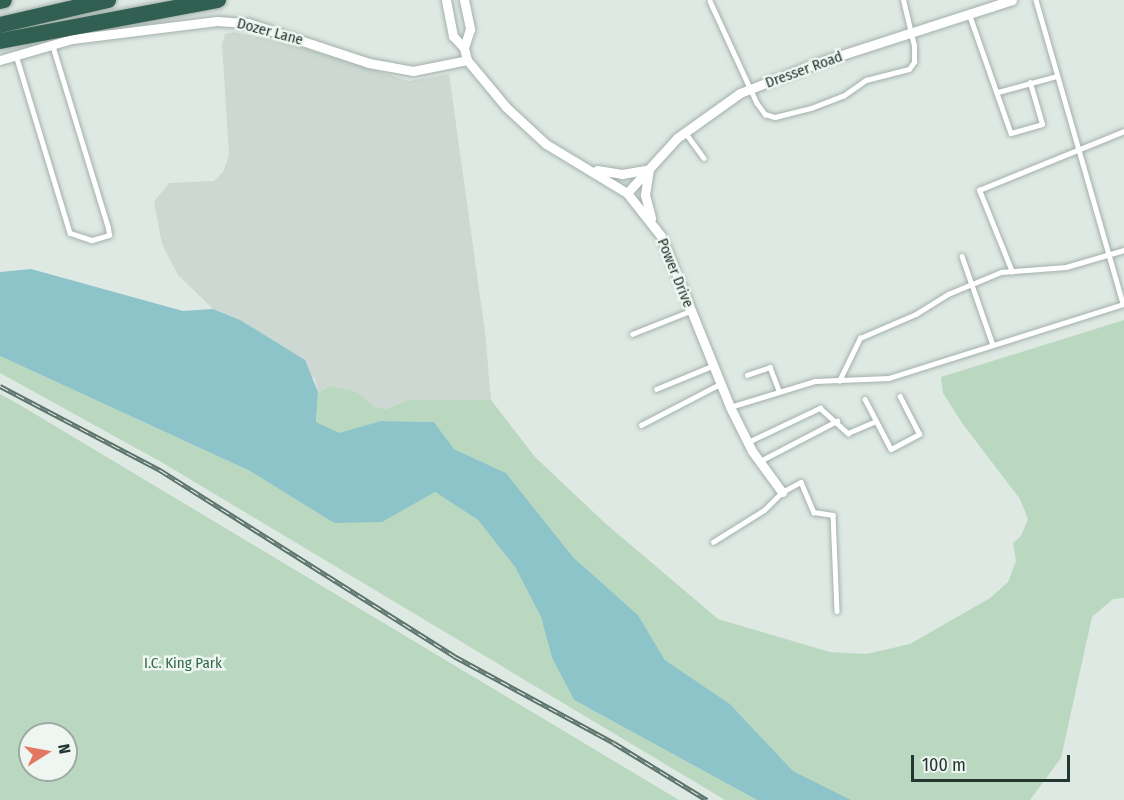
<!DOCTYPE html>
<html>
<head>
<meta charset="utf-8">
<style>
	body { margin:0 }
	#map { position:relative; width:1124px; height:800px; overflow:hidden; background:#dfe9e4; font-family:"Fira Sans Condensed",sans-serif }
	div>[style] { position:absolute }
	.built>* { inset:0; background:#cdd8d2 }
	.green>* { inset:0; background:#bad8bf }
	.water>* { inset:0; background:#8cc4c9 }
	.roads { filter:drop-shadow(0 0 2px #a3b0aa) drop-shadow(0 0 2px #a3b0aa) }
	.service>* { height:4.5px; margin:-2.25px; padding:0 2.25px; transform-origin:2.25px; border-radius:2.25px; background:#fff }
	.minor>* { height:9px; margin:-4.5px; padding:0 4.5px; transform-origin:4.5px; border-radius:4.5px; background:#fff }
	.motorway>* { height:16px; margin:-8px; padding:0 8px; transform-origin:8px; border-radius:8px; background:#316052 }
	.rail>* { height:5px; margin-top:-2.5px; transform-origin:0; background:repeating-linear-gradient(90deg,#eff6f2 0 9px,#5c736b 0 18px); box-sizing:border-box; border-block:2px solid #5c736b }
	span { translate:-50% -50%; white-space:nowrap; text-align:center; line-height:1.15; -webkit-text-stroke:5px #eff6f2; paint-order:stroke }
	.street-label { font-size:15px; color:#22372f }
	.park-label { font-size:15px; color:#306942 }
	.north { position:absolute; left:18px; top:722px; width:60px; height:60px; box-sizing:border-box; background:#eff6f2; border:2px solid #9daaa4; border-radius:50%; rotate:79deg; font-size:16px; font-weight:700; line-height:24px; text-align:center; color:#22372f }
	.north::after { content:''; display:block; margin:auto; width:21px; height:27px; background:#e37862; clip-path:polygon(50% 0,100% 100%,50% 72%,0 100%) }
	.scale { position:absolute; left:911px; top:755px; width:159px; height:27px; box-sizing:border-box; border:3px solid #22372f; border-top:0; padding-left:8px; font-size:18px; line-height:21px; white-space:nowrap; color:#22372f; -webkit-text-stroke:4px #eff6f2; paint-order:stroke }
</style>
</head>
<body>
<div id="map">
	<div class="built">
		<i style="clip-path:polygon(234px 32px,278px 40px,409px 81px,449px 74px,485px 332px,491px 400px,408px 400px,386px 409px,375px 407px,355px 391px,329px 386px,318px 393px,315px 379px,240px 320px,213px 309px,178px 275px,162px 244px,154px 202px,169px 183px,214px 181px,223px 172px,229px 155px,222px 44px,225px 34px)"></i>
	</div>
	<div class="green">
		<i style="clip-path:polygon(1124px 320px,1124px 598px,1113px 599px,1092px 617px,1061px 758px,1030px 800px,851px 800px,793px 771px,730px 704px,665px 660px,638px 615px,573px 557px,506px 473px,454px 449px,434px 422px,381px 421px,339px 434px,316px 422px,318px 393px,329px 386px,355px 391px,375px 407px,386px 409px,408px 400px,491px 400px,535px 457px,605px 523px,718px 619px,830px 652px,866px 654px,910px 644px,990px 598px,1008px 582px,1016px 561px,1013px 543px,1021px 536px,1028px 519px,1020px 499px,962px 423px,943px 393px,941px 377px)"></i>
		<i style="clip-path:polygon(0 356px,250px 471px,334px 523px,417px 502px,435px 492px,478px 520px,515px 567px,541px 617px,552px 658px,574px 700px,757px 800px,725px 800px,163px 463px,0 373px)"></i>
		<i style="clip-path:polygon(evenodd,0 394px,25px 408px,679px 800px,0 800px,0 394px,30px 734px,66px 734px,66px 770px,30px 770px,30px 734px)"></i>
	</div>
	<div class="water">
		<i style="clip-path:polygon(31px 269px,183px 311px,213px 309px,240px 320px,305px 360px,318px 392px,316px 422px,339px 433px,381px 421px,434px 422px,454px 449px,506px 473px,573px 557px,638px 615px,665px 660px,730px 704px,793px 771px,851px 800px,757px 800px,574px 700px,552px 658px,541px 617px,515px 567px,478px 520px,435px 492px,382px 522px,334px 523px,250px 471px,0 356px,0 272px)"></i>
	</div>
	<div class="roads">
		<div class="service">
			<i style="left:1036px;top:0;width:316px;rotate:74deg"></i>
			<i style="left:710px;top:1px;width:112px;rotate:65.3deg"></i>
			<i style="left:757px;top:103px;width:14px;rotate:54deg"></i>
			<i style="left:765px;top:114px;width:10px;rotate:17deg"></i>
			<i style="left:775px;top:117px;width:37px;rotate:-14deg"></i>
			<i style="left:811px;top:108px;width:34px;rotate:-21deg"></i>
			<i style="left:843px;top:96px;width:28px;rotate:-35deg"></i>
			<i style="left:866px;top:80px;width:44px;rotate:-14.3deg"></i>
			<i style="left:909px;top:69px;width:9px;rotate:-54deg"></i>
			<i style="left:914px;top:62px;width:16px;rotate:-90deg"></i>
			<i style="left:914px;top:46px;width:47px;rotate:-103.4deg"></i>
			<i style="left:970px;top:16px;width:124px;rotate:70.7deg"></i>
			<i style="left:1011px;top:133px;width:32px;rotate:-16deg"></i>
			<i style="left:1042px;top:124px;width:43px;rotate:-106.3deg"></i>
			<i style="left:16px;top:55px;width:186px;rotate:73.1deg"></i>
			<i style="left:70px;top:233px;width:23px;rotate:18deg"></i>
			<i style="left:92px;top:240px;width:18px;rotate:-16deg"></i>
			<i style="left:109px;top:235px;width:7px;rotate:-98deg"></i>
			<i style="left:108px;top:228px;width:191px;rotate:-107deg"></i>
			<i style="left:998px;top:92px;width:61px;rotate:-15.2deg"></i>
			<i style="left:685px;top:132px;width:32px;rotate:54deg"></i>
			<i style="left:962px;top:256px;width:94px;rotate:70.8deg"></i>
			<i style="left:1012px;top:272px;width:88px;rotate:-111.9deg"></i>
			<i style="left:979px;top:190px;width:157px;rotate:-22.1deg"></i>
			<i style="left:632px;top:334px;width:62px;rotate:-21.6deg"></i>
			<i style="left:747px;top:375px;width:24px;rotate:-19deg"></i>
			<i style="left:770px;top:367px;width:25px;rotate:69deg"></i>
			<i style="left:839px;top:381px;width:48px;rotate:-64deg"></i>
			<i style="left:860px;top:338px;width:61px;rotate:-23.2deg"></i>
			<i style="left:916px;top:314px;width:38px;rotate:-32deg"></i>
			<i style="left:948px;top:294px;width:57px;rotate:-22.5deg"></i>
			<i style="left:1001px;top:272px;width:65px;rotate:-4.4deg"></i>
			<i style="left:1066px;top:267px;width:60px;rotate:-16.3deg"></i>
			<i style="left:656px;top:389px;width:61px;rotate:-22.3deg"></i>
			<i style="left:865px;top:399px;width:56px;rotate:62.5deg"></i>
			<i style="left:891px;top:449px;width:32px;rotate:-28deg"></i>
			<i style="left:919px;top:434px;width:42px;rotate:-117.2deg"></i>
			<i style="left:730px;top:407px;width:89px;rotate:-17deg"></i>
			<i style="left:815px;top:381px;width:74px;rotate:-2.3deg"></i>
			<i style="left:889px;top:378px;width:246px;rotate:-17.5deg"></i>
			<i style="left:641px;top:425px;width:89px;rotate:-27.4deg"></i>
			<i style="left:748px;top:442px;width:80px;rotate:-25.3deg"></i>
			<i style="left:820px;top:408px;width:38px;rotate:42deg"></i>
			<i style="left:848px;top:433px;width:30px;rotate:-23deg"></i>
			<i style="left:760px;top:461px;width:87px;rotate:-27.5deg"></i>
			<i style="left:713px;top:542px;width:60px;rotate:-32.1deg"></i>
			<i style="left:764px;top:510px;width:25px;rotate:-45deg"></i>
			<i style="left:782px;top:492px;width:21px;rotate:-28deg"></i>
			<i style="left:801px;top:482px;width:33px;rotate:67deg"></i>
			<i style="left:814px;top:512px;width:19px;rotate:9deg"></i>
			<i style="left:833px;top:515px;width:96px;rotate:87.6deg"></i>
		</div>
		<div class="minor">
			<i style="left:446px;top:0;width:37px;rotate:79deg"></i>
			<i style="left:453px;top:36px;width:16px;rotate:47deg"></i>
			<i style="left:464px;top:0;width:30px;rotate:78deg"></i>
			<i style="left:470px;top:29px;width:20px;rotate:108deg"></i>
			<i style="left:464px;top:48px;width:12px;rotate:76deg"></i>
			<i style="left:467px;top:60px;width:61px;rotate:50.3deg"></i>
			<i style="left:506px;top:107px;width:54px;rotate:42.8deg"></i>
			<i style="left:546px;top:144px;width:95px;rotate:31.2deg"></i>
			<i style="left:627px;top:193px;width:55px;rotate:51.7deg"></i>
			<i style="left:661px;top:236px;width:184px;rotate:68deg"></i>
			<i style="left:730px;top:407px;width:49px;rotate:63.4deg"></i>
			<i style="left:752px;top:451px;width:51px;rotate:53.8deg"></i>
			<i style="left:0;top:60px;width:75px;rotate:-16.3deg"></i>
			<i style="left:72px;top:39px;width:146px;rotate:-7.1deg"></i>
			<i style="left:217px;top:21px;width:31px;rotate:4deg"></i>
			<i style="left:248px;top:23px;width:127px;rotate:18.3deg"></i>
			<i style="left:369px;top:63px;width:45px;rotate:10.3deg"></i>
			<i style="left:413px;top:71px;width:55px;rotate:-11.5deg"></i>
			<i style="left:597px;top:170px;width:25px;rotate:9deg"></i>
			<i style="left:622px;top:174px;width:27px;rotate:-10deg"></i>
			<i style="left:649px;top:169px;width:26px;rotate:99deg"></i>
			<i style="left:645px;top:195px;width:24px;rotate:75deg"></i>
			<i style="left:627px;top:193px;width:74px;rotate:-47.7deg"></i>
			<i style="left:677px;top:138px;width:77px;rotate:-35.5deg"></i>
			<i style="left:740px;top:93px;width:83px;rotate:-21.3deg"></i>
			<i style="left:817px;top:63px;width:205px;rotate:-17.9deg"></i>
		</div>
		<div class="motorway">
			<i style="left:0;top:1px;width:4px;rotate:-14deg"></i>
			<i style="left:0;top:25px;width:111px;rotate:-13deg"></i>
			<i style="left:0;top:41px;width:222px;rotate:-10.7deg"></i>
		</div>
	</div>
	<div class="rail">
		<i style="left:0;top:386px;width:181px;rotate:27.7deg"></i>
		<i style="left:160px;top:470px;width:348px;rotate:32.3deg"></i>
		<i style="left:454px;top:656px;width:182px;rotate:28.5deg"></i>
		<i style="left:614px;top:743px;width:109px;rotate:31.5deg"></i>
	</div>
	<div class="street-label">
		<span style="left:270px;top:32px;rotate:15deg">Dozer Lane</span>
		<span style="left:804px;top:70px;rotate:-20deg">Dresser Road</span>
		<span style="left:675px;top:273px;rotate:68deg">Power Drive</span>
	</div>
	<div class="park-label">
		<span style="left:183px;top:664px">I.C. King Park</span>
	</div>
	<div class="north">N</div>
	<div class="scale">100 m</div>
</div>
</body>
</html>
